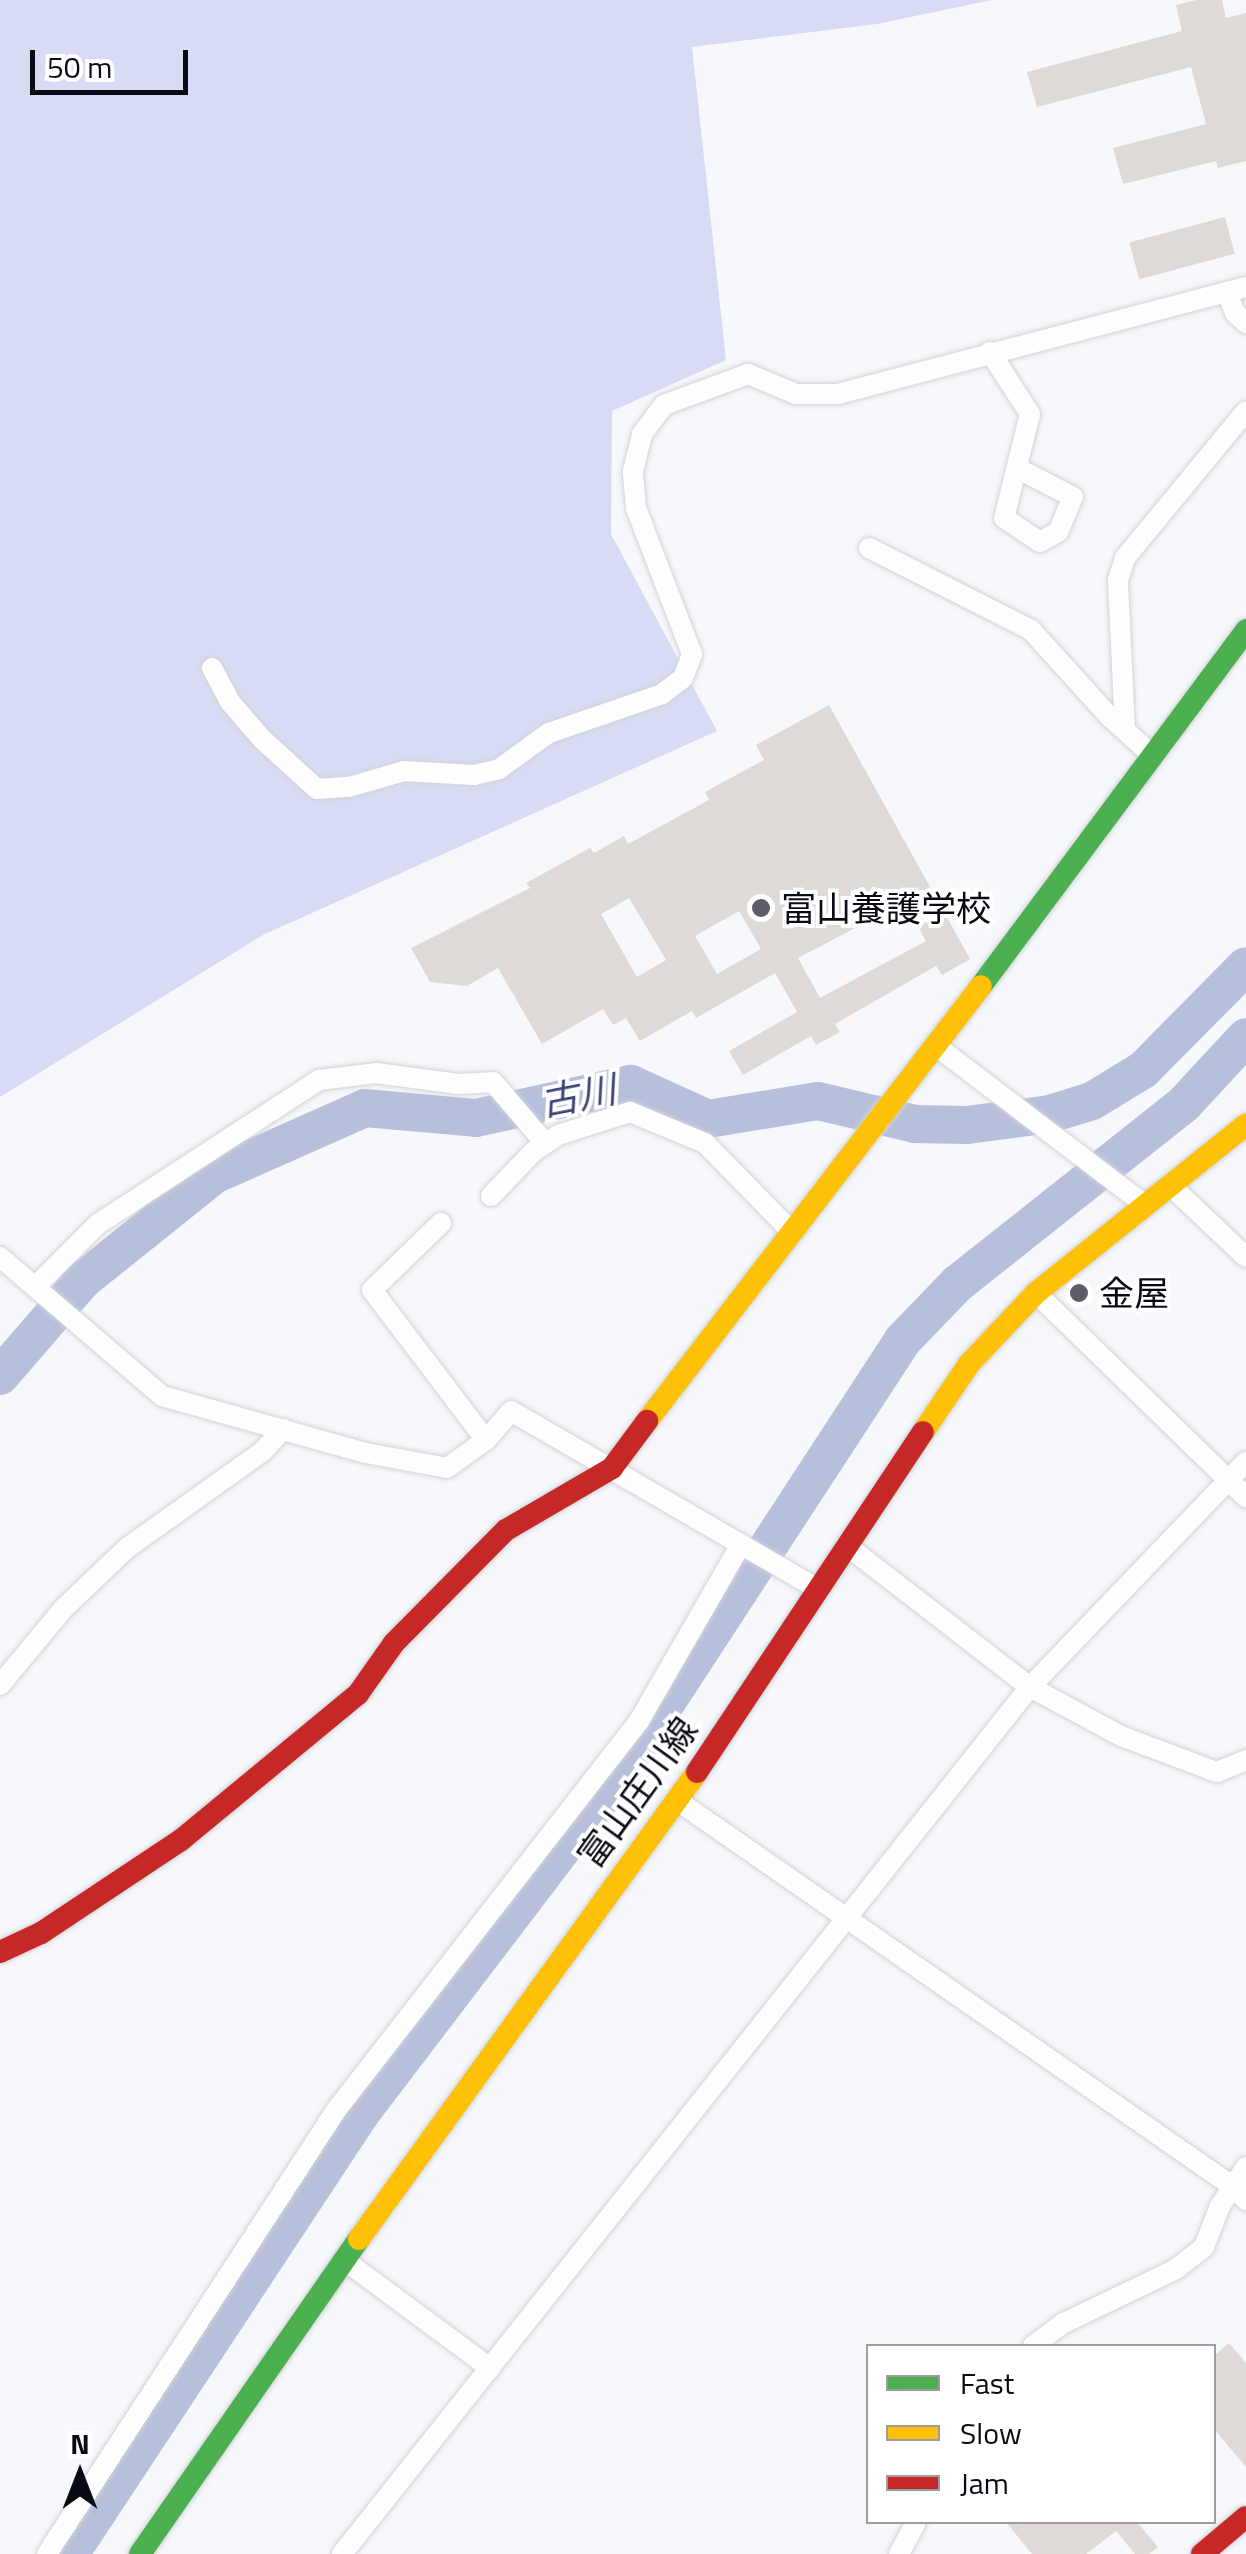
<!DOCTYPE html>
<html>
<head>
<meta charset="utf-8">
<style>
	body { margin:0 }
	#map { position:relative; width:1246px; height:2554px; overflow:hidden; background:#f7f8fb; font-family:"Titillium Web","Noto Sans JP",sans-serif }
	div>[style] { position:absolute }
	.forest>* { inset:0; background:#d7dcf4 }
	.river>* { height:38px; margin:-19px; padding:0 19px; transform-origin:19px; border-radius:19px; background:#b8bfdb }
	.building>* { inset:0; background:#dfd9d8; transform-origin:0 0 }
	.roads { filter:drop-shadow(0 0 2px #d1d3da) drop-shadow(0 0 2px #d1d3da) }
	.street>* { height:20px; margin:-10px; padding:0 10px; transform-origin:10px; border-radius:10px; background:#fefefe }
	.fast>* { height:22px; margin:-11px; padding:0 11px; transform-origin:11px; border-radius:11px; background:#4caf50 }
	.slow>* { height:22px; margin:-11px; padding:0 11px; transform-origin:11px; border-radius:11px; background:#ffc107 }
	.jam>* { height:22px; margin:-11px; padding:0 11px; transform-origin:11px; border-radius:11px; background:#c62828 }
	.dots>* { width:28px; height:28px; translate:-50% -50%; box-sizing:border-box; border:5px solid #fff; border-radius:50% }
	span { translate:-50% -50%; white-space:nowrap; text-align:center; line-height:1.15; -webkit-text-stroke:8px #fff; paint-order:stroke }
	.poi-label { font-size:35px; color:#090b14 }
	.left { translate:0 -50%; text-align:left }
	.street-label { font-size:35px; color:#090b14 }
	.water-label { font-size:38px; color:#3d467a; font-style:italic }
	.legend { position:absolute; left:866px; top:2344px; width:350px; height:180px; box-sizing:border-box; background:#fff; border:2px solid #9d9da1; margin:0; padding:12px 18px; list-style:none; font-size:30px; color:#090b14 }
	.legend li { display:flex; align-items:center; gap:20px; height:50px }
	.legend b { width:50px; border:2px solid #9d9da1 }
	.north { position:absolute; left:30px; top:2424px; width:100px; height:100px; -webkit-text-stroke:8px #fff; paint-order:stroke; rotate:0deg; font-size:28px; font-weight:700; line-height:40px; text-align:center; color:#090b14 }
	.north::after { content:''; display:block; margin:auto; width:35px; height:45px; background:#090b14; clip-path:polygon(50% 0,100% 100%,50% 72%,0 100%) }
	.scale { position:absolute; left:30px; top:50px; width:158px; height:45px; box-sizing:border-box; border:5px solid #090b14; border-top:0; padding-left:12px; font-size:30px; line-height:35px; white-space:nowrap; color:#090b14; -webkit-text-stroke:8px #fff; paint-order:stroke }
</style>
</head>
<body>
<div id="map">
	<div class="forest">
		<i style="clip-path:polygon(0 0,992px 0,877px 24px,692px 47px,726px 360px,612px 411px,611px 534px,717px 731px,263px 935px,0 1097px)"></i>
	</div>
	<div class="river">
		<i style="left:0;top:1376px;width:127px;rotate:-49.2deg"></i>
		<i style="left:83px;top:1280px;width:168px;rotate:-38.7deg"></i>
		<i style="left:214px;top:1175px;width:165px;rotate:-23.9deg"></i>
		<i style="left:365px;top:1108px;width:111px;rotate:5.1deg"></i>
		<i style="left:476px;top:1118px;width:159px;rotate:-12.4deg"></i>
		<i style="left:631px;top:1084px;width:85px;rotate:24.4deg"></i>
		<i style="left:708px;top:1119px;width:111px;rotate:-9.3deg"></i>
		<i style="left:818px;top:1101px;width:100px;rotate:13.3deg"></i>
		<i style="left:915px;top:1124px;width:52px;rotate:1.1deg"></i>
		<i style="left:967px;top:1125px;width:84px;rotate:-7.5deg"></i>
		<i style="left:1050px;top:1114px;width:44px;rotate:-17.2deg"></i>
		<i style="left:1092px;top:1101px;width:60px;rotate:-31.3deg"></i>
		<i style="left:1143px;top:1070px;width:146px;rotate:-45.3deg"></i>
		<i style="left:70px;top:2554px;width:528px;rotate:-56.58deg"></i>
		<i style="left:361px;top:2113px;width:429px;rotate:-52.7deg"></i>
		<i style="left:621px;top:1772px;width:516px;rotate:-56.86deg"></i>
		<i style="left:903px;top:1340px;width:78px;rotate:-46deg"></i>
		<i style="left:957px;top:1284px;width:290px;rotate:-38.4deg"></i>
		<i style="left:1184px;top:1104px;width:91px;rotate:-47.2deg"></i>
	</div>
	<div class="building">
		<i style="clip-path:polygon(1196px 0,1222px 0,1226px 18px,1246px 13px,1246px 161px,1218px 168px,1216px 161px,1123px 184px,1113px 148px,1206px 124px,1191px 67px,1037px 107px,1027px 72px,1182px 31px,1176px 5px)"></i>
		<i style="left:1225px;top:217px;width:38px;height:99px;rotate:75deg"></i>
		<i style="clip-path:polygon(evenodd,829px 705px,970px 959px,942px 975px,936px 966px,835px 1024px,840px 1032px,816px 1045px,811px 1036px,743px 1075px,729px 1051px,797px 1012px,775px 973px,696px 1018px,692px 1011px,640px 1041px,626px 1018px,613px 1025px,603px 1009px,542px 1044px,498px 968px,467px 986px,430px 982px,411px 948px,530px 888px,526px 883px,590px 848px,594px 853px,624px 836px,628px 844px,709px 800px,705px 792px,764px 760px,756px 745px,829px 705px,629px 898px,666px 960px,637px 977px,601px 914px,629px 898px,829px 705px,901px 904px,907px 906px,926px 941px,820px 998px,798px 958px,901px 904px,829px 705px,739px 911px,761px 949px,717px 974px,695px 936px,739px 911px)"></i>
		<i style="clip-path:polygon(1229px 2343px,1246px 2363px,1246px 2467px,1214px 2429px,1214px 2356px)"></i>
		<i style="clip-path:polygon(1006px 2522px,1137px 2522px,1158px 2547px,1149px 2554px,1135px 2554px,1116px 2531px,1086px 2554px,1032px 2554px)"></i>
	</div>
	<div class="roads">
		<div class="street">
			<i style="left:1227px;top:292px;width:22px;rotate:69deg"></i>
			<i style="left:1235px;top:313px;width:15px;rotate:42deg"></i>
			<i style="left:990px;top:352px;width:74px;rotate:57.2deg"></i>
			<i style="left:1030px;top:414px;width:107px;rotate:104deg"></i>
			<i style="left:1004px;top:518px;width:43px;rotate:33.7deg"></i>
			<i style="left:1040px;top:542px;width:21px;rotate:-29deg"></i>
			<i style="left:1058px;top:532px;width:38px;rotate:-67deg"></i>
			<i style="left:1073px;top:497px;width:63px;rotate:-152.6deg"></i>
			<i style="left:869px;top:548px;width:182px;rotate:26.8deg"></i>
			<i style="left:1031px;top:630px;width:118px;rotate:47.8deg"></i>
			<i style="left:1110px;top:717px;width:57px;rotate:42.1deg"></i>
			<i style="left:212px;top:668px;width:38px;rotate:62deg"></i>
			<i style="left:230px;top:702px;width:49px;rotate:49.1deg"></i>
			<i style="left:262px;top:739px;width:74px;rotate:42.3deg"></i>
			<i style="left:317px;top:789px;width:32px;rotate:-4deg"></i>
			<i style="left:349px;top:787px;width:57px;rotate:-16.2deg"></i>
			<i style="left:404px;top:771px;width:70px;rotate:3.3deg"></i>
			<i style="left:474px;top:775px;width:26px;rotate:-13deg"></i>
			<i style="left:499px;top:769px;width:62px;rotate:-35.8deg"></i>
			<i style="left:549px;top:733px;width:120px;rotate:-19deg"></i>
			<i style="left:662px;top:694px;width:26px;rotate:-37deg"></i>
			<i style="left:683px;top:678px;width:26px;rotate:-69deg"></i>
			<i style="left:692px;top:654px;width:156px;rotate:-111deg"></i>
			<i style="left:636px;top:508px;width:37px;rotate:-95deg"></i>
			<i style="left:633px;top:471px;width:38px;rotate:-76deg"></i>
			<i style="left:642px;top:434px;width:36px;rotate:-53deg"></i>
			<i style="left:664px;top:405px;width:90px;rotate:-20.3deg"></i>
			<i style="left:748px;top:374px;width:52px;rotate:22.6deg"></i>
			<i style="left:796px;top:394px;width:42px"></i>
			<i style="left:838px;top:394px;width:422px;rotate:-14.7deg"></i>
			<i style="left:1125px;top:730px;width:150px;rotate:-92.7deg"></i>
			<i style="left:1118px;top:580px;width:23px;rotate:-72deg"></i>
			<i style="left:1125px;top:558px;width:190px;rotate:-50.5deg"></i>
			<i style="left:935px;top:1045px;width:265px;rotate:37.3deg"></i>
			<i style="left:1171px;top:1186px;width:103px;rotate:43.4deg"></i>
			<i style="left:491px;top:1196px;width:61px;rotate:-46.3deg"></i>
			<i style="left:533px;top:1152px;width:30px;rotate:-34deg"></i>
			<i style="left:558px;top:1135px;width:76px;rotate:-17.7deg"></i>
			<i style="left:630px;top:1112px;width:81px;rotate:22.5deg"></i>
			<i style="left:705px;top:1143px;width:122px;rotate:45.7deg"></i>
			<i style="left:441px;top:1223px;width:96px;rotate:135.8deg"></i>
			<i style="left:372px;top:1290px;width:188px;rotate:52.8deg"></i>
			<i style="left:0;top:1257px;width:213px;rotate:40.6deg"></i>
			<i style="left:162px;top:1396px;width:212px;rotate:15.6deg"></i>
			<i style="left:366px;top:1453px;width:82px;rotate:10.5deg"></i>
			<i style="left:447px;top:1468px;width:48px;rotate:-35.7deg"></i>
			<i style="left:486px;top:1440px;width:38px;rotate:-49deg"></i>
			<i style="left:511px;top:1411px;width:353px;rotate:30.1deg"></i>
			<i style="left:37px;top:1285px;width:86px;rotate:-45deg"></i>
			<i style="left:98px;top:1224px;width:264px;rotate:-33.1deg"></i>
			<i style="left:319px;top:1080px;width:57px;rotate:-7deg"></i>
			<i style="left:376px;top:1073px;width:83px;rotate:7.6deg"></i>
			<i style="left:458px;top:1084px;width:35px;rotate:-3deg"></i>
			<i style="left:493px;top:1082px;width:80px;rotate:49.6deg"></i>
			<i style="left:1036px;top:1293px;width:293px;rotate:44.2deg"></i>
			<i style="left:846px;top:1545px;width:232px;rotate:37.7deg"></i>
			<i style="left:1030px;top:1687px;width:103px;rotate:28.3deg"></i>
			<i style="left:1121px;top:1736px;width:103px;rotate:20.6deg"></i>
			<i style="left:1217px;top:1772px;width:31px;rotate:-22deg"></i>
			<i style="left:0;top:1685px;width:100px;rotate:-50.3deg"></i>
			<i style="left:64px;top:1608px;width:87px;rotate:-43.6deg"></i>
			<i style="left:127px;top:1548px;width:167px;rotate:-35.5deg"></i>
			<i style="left:263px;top:1451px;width:30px;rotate:-48deg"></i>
			<i style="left:678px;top:1801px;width:675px;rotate:34.8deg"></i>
			<i style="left:1232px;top:2186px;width:20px;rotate:45deg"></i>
			<i style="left:344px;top:2260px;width:182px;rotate:36.5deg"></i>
			<i style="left:1033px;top:2346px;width:39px;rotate:-37deg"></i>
			<i style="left:1064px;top:2323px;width:124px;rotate:-25.7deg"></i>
			<i style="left:1176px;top:2269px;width:36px;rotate:-38deg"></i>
			<i style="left:1204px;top:2247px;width:44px;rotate:-68.7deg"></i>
			<i style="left:1220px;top:2206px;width:47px;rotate:-56.3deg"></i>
			<i style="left:47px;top:2554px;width:531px;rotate:-56.91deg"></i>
			<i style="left:337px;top:2109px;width:492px;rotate:-52.1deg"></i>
			<i style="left:639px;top:1721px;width:204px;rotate:-60deg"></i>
			<i style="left:342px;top:2554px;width:1107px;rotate:-51.57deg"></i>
			<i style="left:1030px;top:1687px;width:312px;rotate:-46.2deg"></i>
			<i style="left:899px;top:2554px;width:36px;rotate:-62deg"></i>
		</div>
		<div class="fast">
			<i style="left:981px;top:986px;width:444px;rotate:-53.3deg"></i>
			<i style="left:140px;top:2554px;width:384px;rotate:-55.2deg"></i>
		</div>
		<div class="slow">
			<i style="left:647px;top:1421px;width:548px;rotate:-52.48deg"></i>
			<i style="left:923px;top:1432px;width:82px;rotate:-55.9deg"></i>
			<i style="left:969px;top:1364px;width:98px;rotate:-46.7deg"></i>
			<i style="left:1036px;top:1293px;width:269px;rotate:-38.7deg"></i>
			<i style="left:359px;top:2239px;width:576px;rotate:-54.1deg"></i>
		</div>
		<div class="jam">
			<i style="left:697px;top:1772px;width:408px;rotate:-56.4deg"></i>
			<i style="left:0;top:1952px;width:45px;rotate:-24.9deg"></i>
			<i style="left:41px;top:1933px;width:168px;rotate:-33.6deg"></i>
			<i style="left:181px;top:1840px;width:229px;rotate:-39.5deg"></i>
			<i style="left:358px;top:1694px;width:62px;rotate:-54.8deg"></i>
			<i style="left:394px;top:1643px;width:159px;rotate:-45.3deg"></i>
			<i style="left:506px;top:1530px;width:123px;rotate:-30.3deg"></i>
			<i style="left:612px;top:1468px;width:59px;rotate:-53.3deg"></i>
			<i style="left:1202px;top:2554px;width:57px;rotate:-40.1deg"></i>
		</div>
	</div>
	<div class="dots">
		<i style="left:761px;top:908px;background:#5c5e65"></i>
		<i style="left:1079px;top:1293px;background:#5c5e65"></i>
	</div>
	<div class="poi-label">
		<span class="left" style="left:781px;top:908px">富山養護学校</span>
		<span class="left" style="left:1099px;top:1293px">金屋</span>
	</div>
	<div class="street-label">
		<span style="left:637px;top:1792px;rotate:-54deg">富山庄川線</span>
	</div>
	<div class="water-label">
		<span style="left:578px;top:1096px;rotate:-11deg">古川</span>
	</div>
	<ul class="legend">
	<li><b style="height:12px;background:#4caf50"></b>Fast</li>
	<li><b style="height:12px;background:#ffc107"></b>Slow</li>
	<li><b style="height:12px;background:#c62828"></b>Jam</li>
	</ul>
	<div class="north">N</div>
	<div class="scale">50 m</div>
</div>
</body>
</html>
